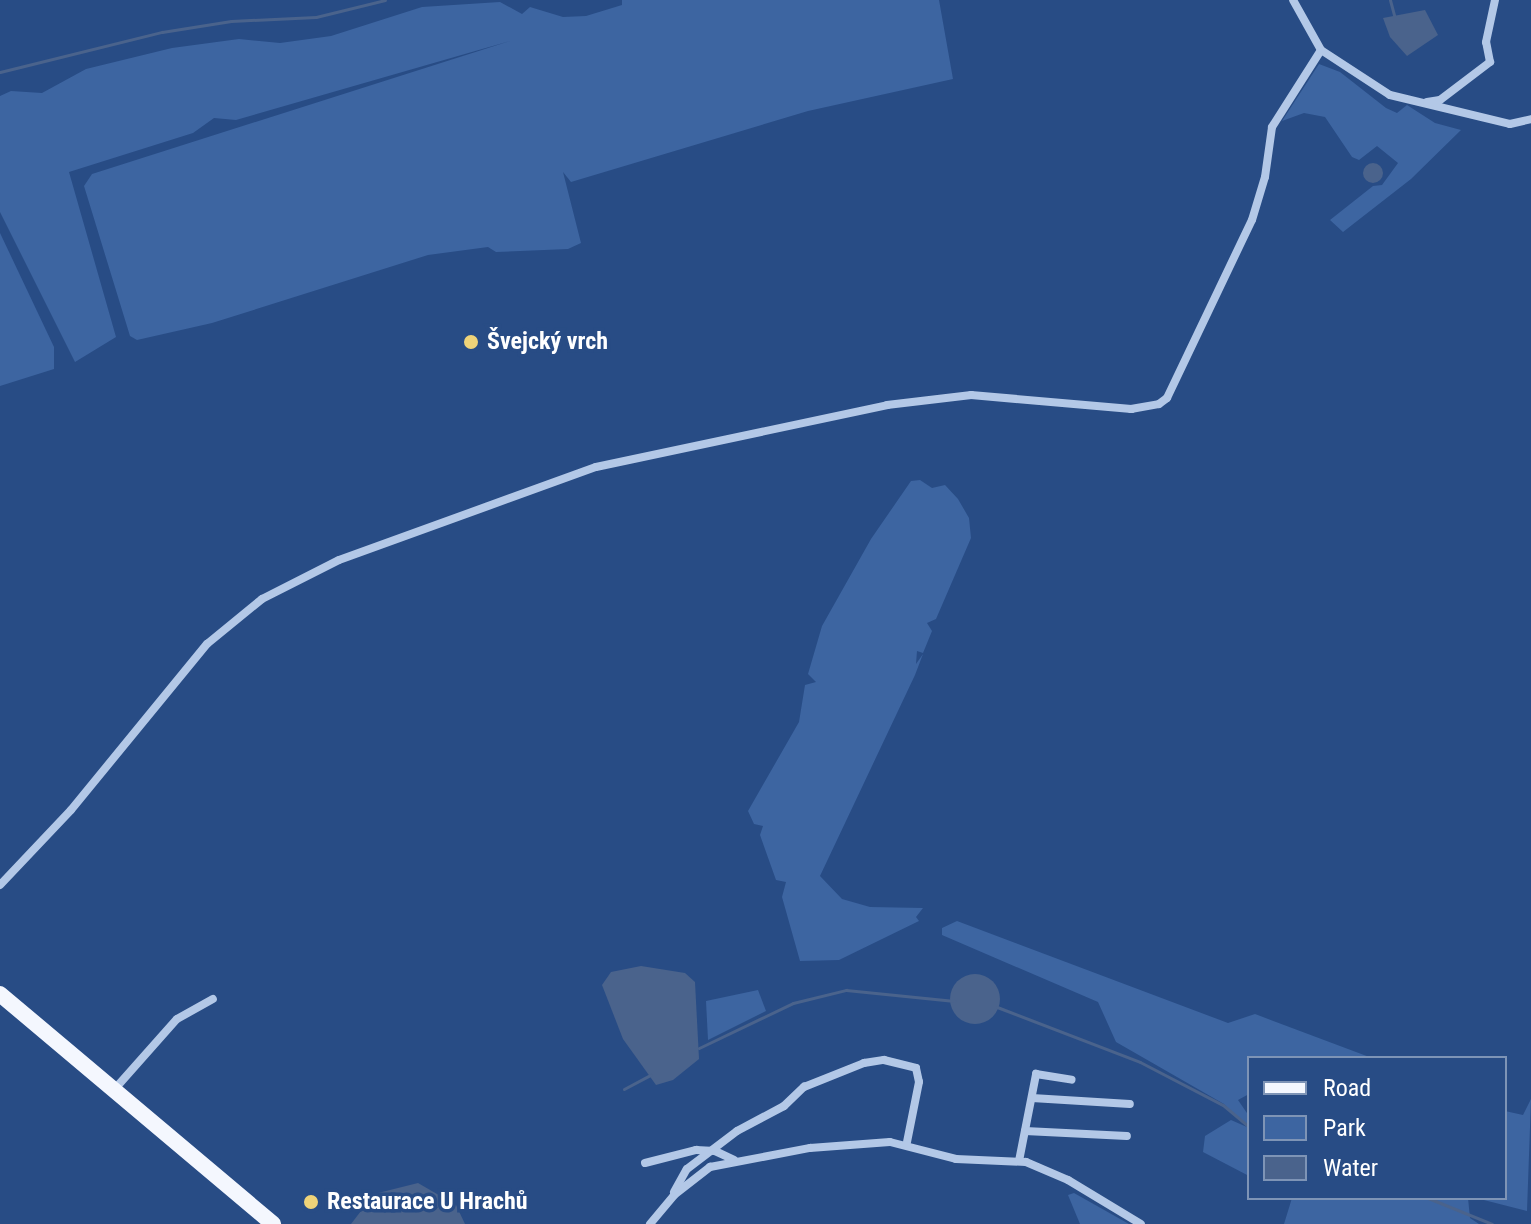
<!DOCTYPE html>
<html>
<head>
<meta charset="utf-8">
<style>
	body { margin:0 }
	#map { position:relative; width:1531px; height:1224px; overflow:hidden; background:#284c85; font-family:"Roboto Condensed",sans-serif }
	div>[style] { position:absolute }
	.green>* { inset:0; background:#3d65a1 }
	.water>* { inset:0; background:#4a638c }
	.round { border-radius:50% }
	.stream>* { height:3px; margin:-1.5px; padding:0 1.5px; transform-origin:1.5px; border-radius:1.5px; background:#4a638c }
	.street>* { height:8px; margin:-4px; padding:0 4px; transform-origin:4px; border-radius:4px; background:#b3c8e7 }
	.primary>* { height:16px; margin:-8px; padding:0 8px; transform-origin:8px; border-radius:8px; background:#f4f7fe }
	.dots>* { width:22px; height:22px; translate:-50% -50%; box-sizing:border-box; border:4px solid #284c85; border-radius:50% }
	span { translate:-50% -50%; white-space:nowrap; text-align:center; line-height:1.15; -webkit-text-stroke:7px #284c85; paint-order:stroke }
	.poi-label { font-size:24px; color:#fff; font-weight:700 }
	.left { translate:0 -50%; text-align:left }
	.legend { position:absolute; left:1247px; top:1056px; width:260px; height:144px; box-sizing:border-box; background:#284c85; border:2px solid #7e94b6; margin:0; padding:10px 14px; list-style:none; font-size:24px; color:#fff }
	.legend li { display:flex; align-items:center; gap:16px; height:40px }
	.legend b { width:40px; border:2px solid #7e94b6 }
</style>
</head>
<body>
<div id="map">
	<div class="green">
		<i style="clip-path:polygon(622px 0,939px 0,953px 79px,808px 111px,571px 182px,563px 172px,581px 243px,568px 249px,496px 252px,488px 247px,428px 255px,212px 323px,137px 340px,130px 336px,84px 186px,92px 174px,510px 41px,236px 120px,214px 118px,193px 133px,69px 172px,116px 337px,75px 362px,0 212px,0 96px,11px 91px,42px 93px,86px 69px,172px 48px,239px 39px,280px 43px,331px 36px,422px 7px,500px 2px,522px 14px,530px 7px,563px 17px,586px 16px,622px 5px)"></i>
		<i style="clip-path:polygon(1319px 64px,1340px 72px,1386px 108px,1397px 113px,1407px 105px,1435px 123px,1461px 130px,1411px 179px,1343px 232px,1330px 220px,1373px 186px,1382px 185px,1398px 163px,1377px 146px,1359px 160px,1352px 157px,1325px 117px,1304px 113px,1282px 121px)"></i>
		<i style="clip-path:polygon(0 233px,54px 347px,54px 369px,0 386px)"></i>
		<i style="clip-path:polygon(920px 480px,932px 488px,945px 485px,958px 499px,969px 518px,971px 538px,936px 619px,927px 623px,932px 631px,923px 653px,917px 651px,916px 664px,923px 654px,915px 675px,820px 876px,842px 899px,870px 907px,923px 908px,916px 917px,919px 921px,839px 960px,800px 961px,782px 897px,786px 882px,776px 880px,760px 835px,763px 826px,754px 824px,748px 811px,799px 722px,805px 685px,816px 682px,808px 674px,822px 626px,871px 539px,911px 481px)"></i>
		<i style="clip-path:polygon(957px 921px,1228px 1023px,1255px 1014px,1372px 1058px,1249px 1058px,1249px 1094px,1238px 1100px,1249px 1116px,1249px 1176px,1203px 1152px,1205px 1136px,1231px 1120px,1247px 1127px,1224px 1104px,1116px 1042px,1098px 1002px,942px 935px,942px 928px)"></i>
		<i style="clip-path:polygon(758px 990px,766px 1011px,708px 1040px,706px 1001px)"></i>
		<i style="clip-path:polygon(1531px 1099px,1527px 1211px,1476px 1198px,1505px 1198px,1505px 1111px,1523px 1115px)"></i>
		<i style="clip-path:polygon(1074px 1193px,1129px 1224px,1080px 1224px,1068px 1195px)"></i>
		<i style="clip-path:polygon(1292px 1198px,1468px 1198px,1470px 1218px,1479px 1224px,1284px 1224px)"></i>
	</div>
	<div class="water">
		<i style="clip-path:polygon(1425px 10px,1438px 35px,1407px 56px,1390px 37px,1383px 18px)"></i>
		<i class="round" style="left:1363px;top:163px;width:20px;height:20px"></i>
		<i style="clip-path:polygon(641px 966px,685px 973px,695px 982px,699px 1059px,673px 1080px,656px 1085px,623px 1039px,602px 985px,611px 972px)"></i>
		<i class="round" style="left:950px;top:974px;width:50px;height:50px"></i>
		<i style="clip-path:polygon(418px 1183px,456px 1205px,465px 1224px,351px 1224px,374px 1194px)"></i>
	</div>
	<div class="stream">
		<i style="left:1390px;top:0;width:16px;rotate:75deg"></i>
		<i style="left:0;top:72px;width:167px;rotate:-13.9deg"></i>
		<i style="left:162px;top:32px;width:70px;rotate:-9.1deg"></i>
		<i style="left:231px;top:21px;width:85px;rotate:-2.7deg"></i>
		<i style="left:316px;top:17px;width:71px;rotate:-13.8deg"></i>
		<i style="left:997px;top:1007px;width:153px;rotate:21deg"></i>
		<i style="left:1140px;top:1062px;width:93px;rotate:27.4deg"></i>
		<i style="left:1223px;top:1105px;width:34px;rotate:40deg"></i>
		<i style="left:699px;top:1048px;width:104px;rotate:-25.6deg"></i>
		<i style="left:793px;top:1003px;width:55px;rotate:-13.8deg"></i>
		<i style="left:846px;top:990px;width:109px;rotate:5.8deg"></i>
		<i style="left:624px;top:1089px;width:30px;rotate:-28deg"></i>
		<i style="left:1428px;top:1198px;width:69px;rotate:22.1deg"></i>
	</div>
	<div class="street">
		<i style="left:1321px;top:50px;width:82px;rotate:33.1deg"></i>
		<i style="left:1390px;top:95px;width:123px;rotate:13.6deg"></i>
		<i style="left:1510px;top:124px;width:22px;rotate:-13deg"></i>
		<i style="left:1427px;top:102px;width:13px;rotate:-9deg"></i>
		<i style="left:1440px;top:100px;width:63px;rotate:-37.2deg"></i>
		<i style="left:1490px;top:62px;width:20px;rotate:-101deg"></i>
		<i style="left:1486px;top:42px;width:43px;rotate:-77.9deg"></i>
		<i style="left:0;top:885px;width:103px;rotate:-46.6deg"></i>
		<i style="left:71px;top:810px;width:215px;rotate:-50.7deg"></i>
		<i style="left:207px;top:644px;width:71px;rotate:-39.3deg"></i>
		<i style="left:262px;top:599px;width:86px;rotate:-26.9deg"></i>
		<i style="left:339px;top:560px;width:273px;rotate:-19.9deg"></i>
		<i style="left:596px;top:467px;width:298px;rotate:-12deg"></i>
		<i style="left:887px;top:405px;width:85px;rotate:-6.8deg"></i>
		<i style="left:971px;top:395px;width:161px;rotate:5deg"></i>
		<i style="left:1131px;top:409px;width:28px;rotate:-10deg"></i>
		<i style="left:1159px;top:404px;width:10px;rotate:-37deg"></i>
		<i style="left:1167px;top:398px;width:197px;rotate:-64.5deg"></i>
		<i style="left:1252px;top:220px;width:45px;rotate:-73.2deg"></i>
		<i style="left:1265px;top:177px;width:50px;rotate:-82deg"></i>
		<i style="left:1272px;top:127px;width:91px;rotate:-57.5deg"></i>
		<i style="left:1321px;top:50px;width:57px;rotate:-119.2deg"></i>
		<i style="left:113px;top:1091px;width:96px;rotate:-48.4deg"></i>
		<i style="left:177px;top:1019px;width:41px;rotate:-29.1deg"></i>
		<i style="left:1032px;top:1098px;width:98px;rotate:3.5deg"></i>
		<i style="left:1025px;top:1131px;width:102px;rotate:2.8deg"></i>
		<i style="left:1019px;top:1161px;width:89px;rotate:-78.9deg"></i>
		<i style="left:1036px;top:1074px;width:36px;rotate:9deg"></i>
		<i style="left:645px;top:1163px;width:53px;rotate:-14.3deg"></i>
		<i style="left:696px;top:1150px;width:19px;rotate:3deg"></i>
		<i style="left:715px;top:1151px;width:21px;rotate:25deg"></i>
		<i style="left:674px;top:1192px;width:26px;rotate:-61deg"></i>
		<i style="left:687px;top:1169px;width:63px;rotate:-37.2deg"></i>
		<i style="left:737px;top:1131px;width:53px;rotate:-28deg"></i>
		<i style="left:784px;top:1106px;width:28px;rotate:-44deg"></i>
		<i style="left:804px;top:1087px;width:65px;rotate:-21.8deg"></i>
		<i style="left:864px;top:1063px;width:20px;rotate:-9deg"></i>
		<i style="left:884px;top:1060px;width:33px;rotate:14deg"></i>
		<i style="left:916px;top:1068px;width:14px;rotate:78deg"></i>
		<i style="left:919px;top:1082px;width:61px;rotate:101.3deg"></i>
		<i style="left:650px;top:1224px;width:38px;rotate:-50deg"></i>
		<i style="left:674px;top:1195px;width:46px;rotate:-37.9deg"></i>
		<i style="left:710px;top:1167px;width:102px;rotate:-10.8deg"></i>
		<i style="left:810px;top:1148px;width:80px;rotate:-4.3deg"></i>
		<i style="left:890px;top:1142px;width:68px;rotate:14.4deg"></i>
		<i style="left:956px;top:1159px;width:70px;rotate:2.5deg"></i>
		<i style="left:1026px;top:1162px;width:46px;rotate:23.2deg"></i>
		<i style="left:1068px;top:1180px;width:85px;rotate:31.1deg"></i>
	</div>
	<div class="primary">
		<i style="left:0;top:994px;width:357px;rotate:40.1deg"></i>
	</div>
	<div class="dots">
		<i style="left:471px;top:342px;background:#efd379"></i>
		<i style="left:311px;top:1202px;background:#efd379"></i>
	</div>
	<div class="poi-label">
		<span class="left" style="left:487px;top:342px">Švejcký vrch</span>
		<span class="left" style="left:327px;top:1202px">Restaurace U Hrachů</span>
	</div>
	<ul class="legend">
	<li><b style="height:10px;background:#f4f7fe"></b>Road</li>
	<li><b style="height:22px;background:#3d65a1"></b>Park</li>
	<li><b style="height:22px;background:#4a638c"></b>Water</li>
	</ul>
</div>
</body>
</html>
